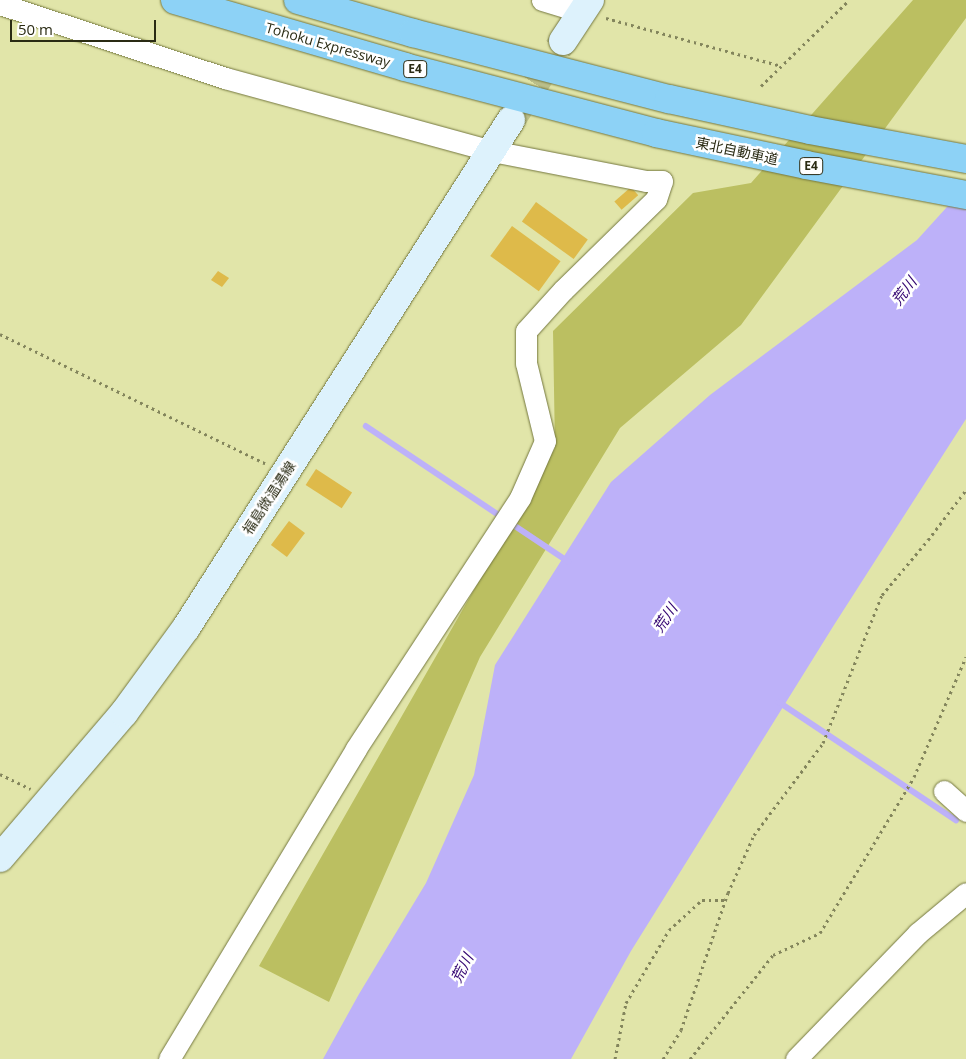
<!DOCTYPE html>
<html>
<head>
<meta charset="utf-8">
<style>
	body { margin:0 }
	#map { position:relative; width:966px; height:1059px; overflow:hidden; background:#e1e5a9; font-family:"Open Sans","Noto Sans JP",sans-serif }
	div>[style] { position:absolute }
	.green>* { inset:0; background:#bbbf61 }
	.water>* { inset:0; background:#bdb1f9 }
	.stream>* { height:5.5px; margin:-2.75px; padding:0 2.75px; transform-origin:2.75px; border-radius:2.75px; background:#bdb1f9 }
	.building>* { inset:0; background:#deba4a; transform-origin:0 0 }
	.secondary-tunnel>* { height:28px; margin-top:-14px; transform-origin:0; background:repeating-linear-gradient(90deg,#bcc08b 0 28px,transparent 0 42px) }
	.path>* { height:3px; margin-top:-1.5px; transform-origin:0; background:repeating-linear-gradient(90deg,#83855c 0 2.5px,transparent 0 6.5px) }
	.roads { filter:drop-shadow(0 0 1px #74773f) drop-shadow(0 0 1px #74773f) }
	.minor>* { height:21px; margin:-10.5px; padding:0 10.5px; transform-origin:10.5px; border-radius:10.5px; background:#fff }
	.secondary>* { height:28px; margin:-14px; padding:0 14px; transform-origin:14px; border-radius:14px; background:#ddf2fc }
	.motorway>* { height:28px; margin:-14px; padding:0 14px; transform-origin:14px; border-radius:14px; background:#8dd2f6 }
	span { translate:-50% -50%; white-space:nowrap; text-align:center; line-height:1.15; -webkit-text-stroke:5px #fff; paint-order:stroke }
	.shield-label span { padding:1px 4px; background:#fff; border:1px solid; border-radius:4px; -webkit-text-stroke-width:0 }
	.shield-label { font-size:12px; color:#2a2b14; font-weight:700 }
	.street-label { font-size:14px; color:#2a2b14 }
	.water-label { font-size:15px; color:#320471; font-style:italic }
	.scale { position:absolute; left:10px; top:20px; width:146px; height:22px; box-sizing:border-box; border:2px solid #2a2b14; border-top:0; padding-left:6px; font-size:15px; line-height:18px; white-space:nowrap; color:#2a2b14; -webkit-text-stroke:4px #fff; paint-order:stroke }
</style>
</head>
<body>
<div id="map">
	<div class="green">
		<i style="clip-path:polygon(913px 0,966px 0,966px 18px,741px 325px,620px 428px,480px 657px,329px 1002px,259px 966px,555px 448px,553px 331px,693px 193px,751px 183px)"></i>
	</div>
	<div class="water">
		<i style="clip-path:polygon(966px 186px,966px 419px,834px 625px,631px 951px,571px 1059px,323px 1059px,359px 994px,426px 883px,474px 775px,495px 665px,611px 482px,710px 395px,917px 240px)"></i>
	</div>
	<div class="stream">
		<i style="left:366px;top:426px;width:244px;rotate:33.8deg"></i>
		<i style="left:779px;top:702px;width:213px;rotate:33.7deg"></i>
	</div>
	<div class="building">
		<i style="left:631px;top:187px;width:11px;height:22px;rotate:49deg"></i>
		<i style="left:536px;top:202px;width:64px;height:24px;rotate:36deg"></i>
		<i style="left:512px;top:226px;width:60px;height:37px;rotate:36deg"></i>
		<i style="clip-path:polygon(218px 271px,229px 278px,222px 287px,211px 280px)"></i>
		<i style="left:316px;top:469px;width:43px;height:19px;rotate:33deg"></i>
		<i style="left:289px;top:521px;width:20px;height:30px;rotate:37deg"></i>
	</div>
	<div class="secondary-tunnel">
		<i style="left:512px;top:119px;width:93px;rotate:-56.8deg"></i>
	</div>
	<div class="path">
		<i style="left:606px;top:18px;width:182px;rotate:15.3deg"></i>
		<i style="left:761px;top:86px;width:123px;rotate:-44.3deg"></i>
		<i style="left:0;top:334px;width:295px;rotate:26deg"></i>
		<i style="left:0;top:774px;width:34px;rotate:26deg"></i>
		<i style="left:615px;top:1059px;width:57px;rotate:-78.9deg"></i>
		<i style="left:626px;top:1003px;width:85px;rotate:-59.5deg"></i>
		<i style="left:669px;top:930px;width:45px;rotate:-42.3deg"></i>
		<i style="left:702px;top:900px;width:24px"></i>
		<i style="left:663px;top:1059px;width:34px;rotate:-58deg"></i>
		<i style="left:681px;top:1030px;width:145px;rotate:-71.1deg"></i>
		<i style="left:728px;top:893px;width:64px;rotate:-65.9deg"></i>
		<i style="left:754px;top:835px;width:115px;rotate:-53.1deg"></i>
		<i style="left:823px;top:743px;width:159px;rotate:-68.3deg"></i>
		<i style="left:882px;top:595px;width:72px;rotate:-50.1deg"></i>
		<i style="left:928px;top:540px;width:63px;rotate:-52.8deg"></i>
		<i style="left:690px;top:1059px;width:133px;rotate:-51.4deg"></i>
		<i style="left:773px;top:955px;width:52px;rotate:-25.1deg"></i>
		<i style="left:820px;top:933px;width:182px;rotate:-58.9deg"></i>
		<i style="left:914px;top:777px;width:131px;rotate:-66.6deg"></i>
	</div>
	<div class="roads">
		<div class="minor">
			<i style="left:542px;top:0;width:42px;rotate:16.7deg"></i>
			<i style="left:0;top:4px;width:237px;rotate:18.2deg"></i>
			<i style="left:225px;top:78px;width:277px;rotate:15.3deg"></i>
			<i style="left:492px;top:151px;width:157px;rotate:11deg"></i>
			<i style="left:646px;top:181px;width:16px"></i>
			<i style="left:662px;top:181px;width:19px;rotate:108deg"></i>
			<i style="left:656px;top:199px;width:130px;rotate:135.6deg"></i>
			<i style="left:563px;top:290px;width:55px;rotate:132.1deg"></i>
			<i style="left:526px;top:331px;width:32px;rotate:90deg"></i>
			<i style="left:526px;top:363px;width:80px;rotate:76.3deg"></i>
			<i style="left:545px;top:441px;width:62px;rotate:113.7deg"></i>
			<i style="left:520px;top:498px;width:300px;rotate:123.2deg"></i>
			<i style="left:356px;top:749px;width:362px;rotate:121.1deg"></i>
			<i style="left:944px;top:791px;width:30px;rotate:42deg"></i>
			<i style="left:796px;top:1059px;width:175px;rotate:-45.9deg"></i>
			<i style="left:918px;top:933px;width:62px;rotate:-39.8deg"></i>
		</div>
		<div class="secondary">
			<i style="left:563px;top:41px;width:49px;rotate:-56.6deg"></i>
			<i style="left:0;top:858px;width:191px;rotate:-49.5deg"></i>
			<i style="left:124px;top:713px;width:105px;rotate:-53.9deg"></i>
			<i style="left:186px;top:628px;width:603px;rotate:-57.39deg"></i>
		</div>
		<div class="motorway">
			<i style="left:175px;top:0;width:240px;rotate:16.2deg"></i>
			<i style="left:405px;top:67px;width:260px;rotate:14.7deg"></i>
			<i style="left:656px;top:133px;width:153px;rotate:12deg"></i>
			<i style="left:806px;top:165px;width:163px;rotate:10.6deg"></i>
			<i style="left:298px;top:0;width:120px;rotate:16deg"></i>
			<i style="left:413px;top:33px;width:264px;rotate:14.5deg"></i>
			<i style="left:669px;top:99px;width:144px;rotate:12.4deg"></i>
			<i style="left:810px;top:130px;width:159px;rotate:10.5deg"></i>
		</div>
	</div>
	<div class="shield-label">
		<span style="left:415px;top:69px">E4</span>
		<span style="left:811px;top:166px">E4</span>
	</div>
	<div class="street-label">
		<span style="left:328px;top:45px;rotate:16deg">Tohoku Expressway</span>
		<span style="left:737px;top:151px;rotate:12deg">東北自動車道</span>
		<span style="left:269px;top:498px;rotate:-57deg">福島微温湯線</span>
	</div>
	<div class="water-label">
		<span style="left:904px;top:291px;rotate:-53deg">荒川</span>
		<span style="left:665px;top:618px;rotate:-56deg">荒川</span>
		<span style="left:462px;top:968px;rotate:-63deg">荒川</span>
	</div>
	<div class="scale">50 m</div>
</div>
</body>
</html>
